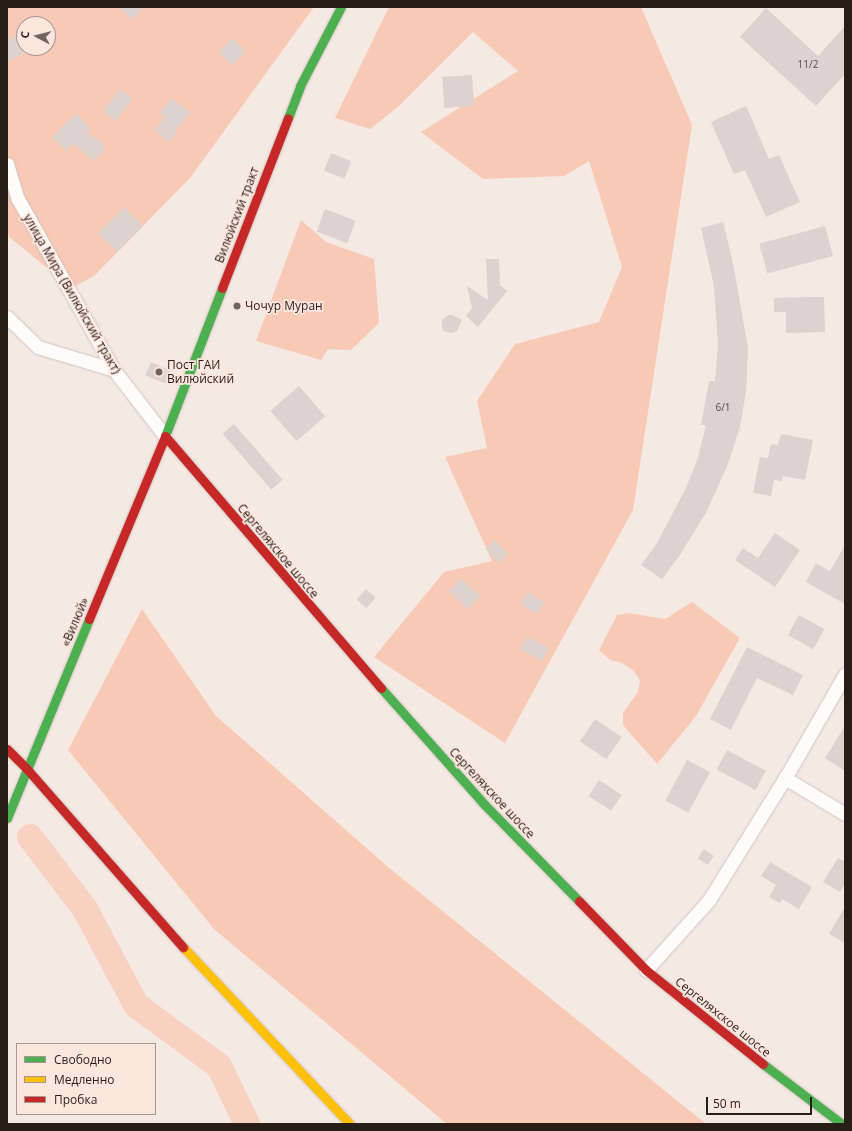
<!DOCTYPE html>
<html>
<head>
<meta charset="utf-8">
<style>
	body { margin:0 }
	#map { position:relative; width:852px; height:1131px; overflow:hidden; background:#f5e9e4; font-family:"Open Sans",sans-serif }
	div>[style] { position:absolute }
	.green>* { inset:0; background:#f8c9b5 }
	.river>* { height:26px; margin:-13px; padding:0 13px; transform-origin:13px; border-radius:13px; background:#f8d1c1 }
	.building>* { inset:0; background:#ddd2cd; transform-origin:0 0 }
	.roads { filter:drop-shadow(0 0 1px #d0c4bf) drop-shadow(0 0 1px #d0c4bf) }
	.street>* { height:13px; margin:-6.5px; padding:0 6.5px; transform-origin:6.5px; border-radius:6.5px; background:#fefcfb }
	.fast>* { height:9px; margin:-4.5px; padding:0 4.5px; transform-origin:4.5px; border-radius:4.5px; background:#4caf50 }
	.slow>* { height:9px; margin:-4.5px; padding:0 4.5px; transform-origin:4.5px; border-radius:4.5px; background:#ffc107 }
	.jam>* { height:9px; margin:-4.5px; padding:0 4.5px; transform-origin:4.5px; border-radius:4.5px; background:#c62828 }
	.dots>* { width:11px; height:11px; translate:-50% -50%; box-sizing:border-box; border:2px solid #fbe6de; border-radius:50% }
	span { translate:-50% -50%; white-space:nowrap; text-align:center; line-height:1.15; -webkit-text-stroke:3.5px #fbe6de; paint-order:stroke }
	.number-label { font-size:10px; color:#574b46 }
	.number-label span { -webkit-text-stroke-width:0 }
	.street-label { font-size:12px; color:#291d18 }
	.poi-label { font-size:12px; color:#291d18 }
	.left { translate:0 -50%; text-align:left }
	.frame { position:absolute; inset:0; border:8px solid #291d18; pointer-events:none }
	.legend { position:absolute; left:16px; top:1043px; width:140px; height:72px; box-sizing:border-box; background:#fbe6de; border:1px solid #a7968f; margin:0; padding:5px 7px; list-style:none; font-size:12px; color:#291d18 }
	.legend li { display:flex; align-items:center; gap:8px; height:20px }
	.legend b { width:20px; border:1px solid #a7968f }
	.north { position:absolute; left:16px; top:16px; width:40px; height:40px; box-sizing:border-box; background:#fbe6de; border:1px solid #a7968f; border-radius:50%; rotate:277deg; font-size:11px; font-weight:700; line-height:16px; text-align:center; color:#291d18 }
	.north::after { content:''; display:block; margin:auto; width:14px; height:18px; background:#70645f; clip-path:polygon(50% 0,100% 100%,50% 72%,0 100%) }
	.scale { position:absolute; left:706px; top:1097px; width:106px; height:18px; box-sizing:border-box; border:2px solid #291d18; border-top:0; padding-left:5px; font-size:12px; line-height:14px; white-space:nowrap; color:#291d18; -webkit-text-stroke:3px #fbe6de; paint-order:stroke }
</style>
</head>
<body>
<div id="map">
	<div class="green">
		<i style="clip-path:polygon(evenodd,7px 7px,314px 7px,190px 178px,94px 276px,72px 288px,9px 237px,7px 228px,7px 7px,24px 24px,48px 24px,48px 48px,24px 48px,24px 24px)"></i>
		<i style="clip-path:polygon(389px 7px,641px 7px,692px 125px,633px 510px,505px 743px,374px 657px,444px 572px,492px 561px,445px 457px,487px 448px,477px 401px,515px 344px,599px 322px,622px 267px,589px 161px,564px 176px,483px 179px,421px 132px,518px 71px,473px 32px,399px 106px,370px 129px,335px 118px)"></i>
		<i style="clip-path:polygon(301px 220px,326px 242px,374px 259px,379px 323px,351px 350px,328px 349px,321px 360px,256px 341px)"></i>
		<i style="clip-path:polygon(692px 602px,740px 638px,696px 716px,657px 764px,623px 725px,623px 713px,638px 692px,640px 680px,633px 670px,622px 663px,610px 660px,599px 650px,617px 615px,629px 613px,665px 619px)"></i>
		<i style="clip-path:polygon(142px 609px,216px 716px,388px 867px,706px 1124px,447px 1124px,214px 929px,68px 750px)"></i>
	</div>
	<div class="river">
		<i style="left:30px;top:837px;width:91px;rotate:52.6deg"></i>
		<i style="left:85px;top:909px;width:109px;rotate:62deg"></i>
		<i style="left:136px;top:1005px;width:103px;rotate:36.3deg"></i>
		<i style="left:219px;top:1066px;width:64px;rotate:64.2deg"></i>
	</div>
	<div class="building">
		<i style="clip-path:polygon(118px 7px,144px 7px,133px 20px)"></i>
		<i style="clip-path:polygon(766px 8px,818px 56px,845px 26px,845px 74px,816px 106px,740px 37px)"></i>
		<i style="clip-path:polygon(16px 36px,24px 53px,7px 62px,7px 40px)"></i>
		<i style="left:232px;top:38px;width:19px;height:20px;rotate:43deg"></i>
		<i style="left:472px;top:75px;width:31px;height:30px;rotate:86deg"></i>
		<i style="left:120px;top:89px;width:16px;height:28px;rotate:38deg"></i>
		<i style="clip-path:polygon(171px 98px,190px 112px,174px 133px,176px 134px,168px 142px,155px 129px,165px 117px,160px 113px)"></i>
		<i style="clip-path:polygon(746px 106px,769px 159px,779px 155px,800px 202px,766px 217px,745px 170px,734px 174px,711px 122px)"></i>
		<i style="clip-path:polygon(76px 113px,90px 128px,87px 131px,106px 147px,94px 161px,73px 144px,66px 151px,52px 137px)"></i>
		<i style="left:331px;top:153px;width:22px;height:19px;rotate:22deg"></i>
		<i style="left:124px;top:207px;width:27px;height:37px;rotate:45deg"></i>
		<i style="left:325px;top:209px;width:33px;height:24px;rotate:21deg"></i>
		<i style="clip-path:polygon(723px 222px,733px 263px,748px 348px,746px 392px,740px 427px,728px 464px,707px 511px,680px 555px,662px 579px,641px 565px,657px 543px,685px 490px,698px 458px,706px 425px,701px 425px,709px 381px,715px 381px,718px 345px,714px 286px,701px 228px)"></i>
		<i style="left:825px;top:226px;width:31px;height:68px;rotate:75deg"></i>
		<i style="clip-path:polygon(486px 259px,499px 259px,500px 285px,507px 291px,478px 327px,466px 316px,472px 308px,467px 286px,488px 300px)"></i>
		<i style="clip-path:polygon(806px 297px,824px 297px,825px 332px,786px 333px,786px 312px,774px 312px,774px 298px)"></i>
		<i style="clip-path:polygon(448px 315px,452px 315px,462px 320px,457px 331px,451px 333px,444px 331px,442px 328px,442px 320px)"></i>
		<i style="clip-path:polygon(151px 362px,169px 370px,173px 374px,173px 380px,169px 383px,164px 383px,145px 375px)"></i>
		<i style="left:299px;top:386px;width:40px;height:38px;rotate:49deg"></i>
		<i style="left:234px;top:424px;width:74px;height:15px;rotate:49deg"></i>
		<i style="clip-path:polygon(781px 434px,813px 440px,805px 480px,783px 476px,782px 481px,774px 480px,771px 496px,753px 493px,760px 457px,768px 458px,771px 444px,778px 445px)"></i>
		<i style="clip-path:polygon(775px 533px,800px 550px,775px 587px,735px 560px,743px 548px,758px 558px)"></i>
		<i style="left:495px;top:540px;width:19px;height:13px;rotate:47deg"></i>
		<i style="clip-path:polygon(845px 545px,845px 604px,806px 582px,816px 563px,830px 571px)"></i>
		<i style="left:461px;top:578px;width:26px;height:18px;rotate:43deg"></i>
		<i style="left:366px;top:589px;width:13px;height:14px;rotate:42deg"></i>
		<i style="left:528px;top:592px;width:19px;height:14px;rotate:32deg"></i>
		<i style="left:799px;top:615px;width:29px;height:23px;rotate:29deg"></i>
		<i style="left:527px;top:636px;width:25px;height:15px;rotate:29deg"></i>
		<i style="clip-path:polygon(747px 647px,803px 675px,793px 695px,757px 678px,731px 730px,710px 719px)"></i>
		<i style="left:595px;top:719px;width:32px;height:27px;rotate:34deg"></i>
		<i style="clip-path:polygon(845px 726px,845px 771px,825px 758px)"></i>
		<i style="left:727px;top:750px;width:44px;height:22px;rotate:28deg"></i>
		<i style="left:687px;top:760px;width:26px;height:46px;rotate:28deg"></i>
		<i style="left:599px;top:780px;width:27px;height:19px;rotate:33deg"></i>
		<i style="left:704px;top:849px;width:12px;height:11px;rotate:35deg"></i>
		<i style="clip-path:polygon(838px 858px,845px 862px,845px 883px,840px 892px,823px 882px)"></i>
		<i style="clip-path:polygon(770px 862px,812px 887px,799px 909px,782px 899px,780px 903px,769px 897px,776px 885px,761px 876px)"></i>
		<i style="clip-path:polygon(845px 907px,845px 943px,829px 934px)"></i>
	</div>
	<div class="roads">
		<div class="street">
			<i style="left:7px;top:164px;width:37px;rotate:73deg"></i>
			<i style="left:18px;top:199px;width:196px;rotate:60.7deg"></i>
			<i style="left:114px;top:370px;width:83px;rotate:52.3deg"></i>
			<i style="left:7px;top:317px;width:43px;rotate:44.1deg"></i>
			<i style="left:38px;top:347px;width:79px;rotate:16.8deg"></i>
			<i style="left:785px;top:778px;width:70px;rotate:31deg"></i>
			<i style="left:646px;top:970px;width:94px;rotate:-48deg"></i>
			<i style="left:709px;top:900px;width:144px;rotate:-58.1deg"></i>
			<i style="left:785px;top:778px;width:120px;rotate:-60deg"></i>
		</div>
		<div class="fast">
			<i style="left:288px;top:118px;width:34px;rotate:-69deg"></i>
			<i style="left:300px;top:86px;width:89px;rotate:-62.6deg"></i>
			<i style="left:165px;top:436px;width:159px;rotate:-68.9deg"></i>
			<i style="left:381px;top:688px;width:155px;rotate:48.4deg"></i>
			<i style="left:484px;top:804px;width:136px;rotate:45.6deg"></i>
			<i style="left:7px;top:818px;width:215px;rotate:-67.6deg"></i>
			<i style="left:763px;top:1064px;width:99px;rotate:37.2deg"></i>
		</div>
		<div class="slow">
			<i style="left:183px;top:947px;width:243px;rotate:46.7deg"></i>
		</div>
		<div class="jam">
			<i style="left:222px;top:288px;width:182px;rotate:-68.8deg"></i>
			<i style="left:165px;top:436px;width:332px;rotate:49.4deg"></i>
			<i style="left:89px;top:619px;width:198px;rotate:-67.4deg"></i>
			<i style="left:7px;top:749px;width:28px;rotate:45deg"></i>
			<i style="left:27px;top:769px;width:237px;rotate:48.8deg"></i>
			<i style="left:579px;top:901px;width:96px;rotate:45.8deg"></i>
			<i style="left:646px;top:970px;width:150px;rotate:38.8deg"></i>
		</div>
	</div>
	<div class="dots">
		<i style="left:237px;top:306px;background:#70645f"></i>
		<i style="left:159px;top:372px;background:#70645f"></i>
	</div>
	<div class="number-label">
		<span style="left:808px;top:65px">11/2</span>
		<span style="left:723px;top:408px">6/1</span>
	</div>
	<div class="street-label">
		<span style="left:237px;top:215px;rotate:-69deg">Вилюйский тракт</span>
		<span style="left:72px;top:294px;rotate:60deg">улица Мира (Вилюйский тракт)</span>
		<span style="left:278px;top:551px;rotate:50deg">Сергеляхское шоссе</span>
		<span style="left:75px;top:622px;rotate:-67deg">«Вилюй»</span>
		<span style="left:492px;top:793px;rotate:47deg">Сергеляхское шоссе</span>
		<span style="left:723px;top:1017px;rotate:39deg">Сергеляхское шоссе</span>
	</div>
	<div class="poi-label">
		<span class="left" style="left:245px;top:306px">Чочур Муран</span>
		<span class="left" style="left:167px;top:372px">Пост ГАИ<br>Вилюйский</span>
	</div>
	<div class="frame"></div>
	<ul class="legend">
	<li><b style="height:5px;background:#4caf50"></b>Свободно</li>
	<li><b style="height:5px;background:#ffc107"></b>Медленно</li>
	<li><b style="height:5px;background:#c62828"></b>Пробка</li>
	</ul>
	<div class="north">С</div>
	<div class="scale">50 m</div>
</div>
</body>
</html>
